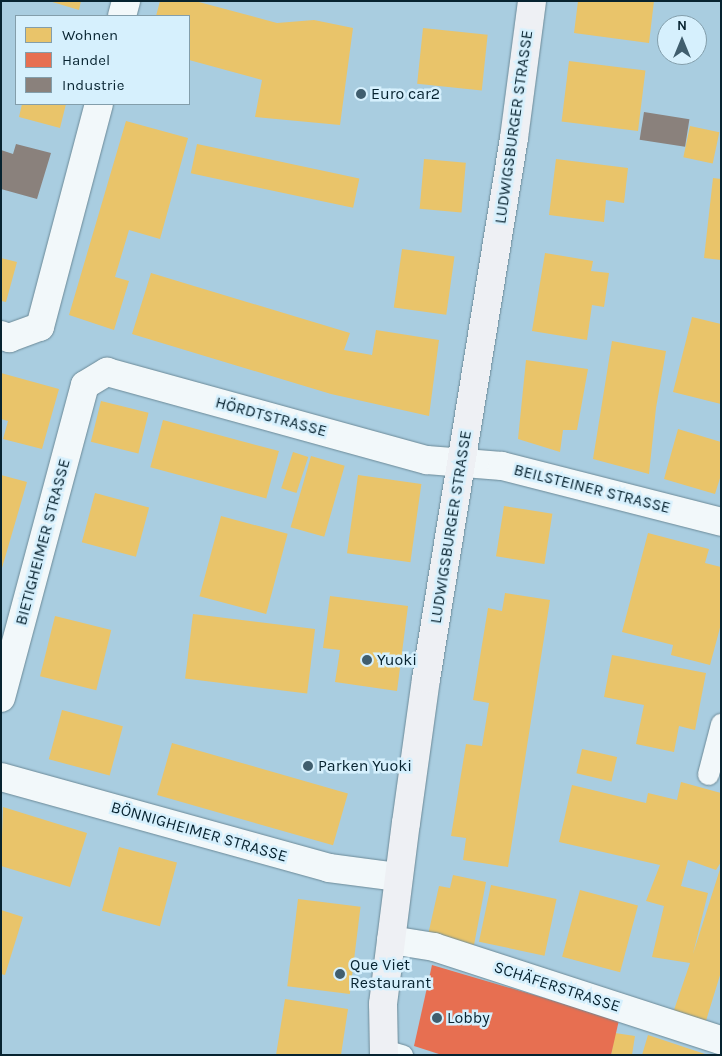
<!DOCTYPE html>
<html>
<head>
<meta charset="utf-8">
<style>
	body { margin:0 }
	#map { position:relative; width:722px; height:1056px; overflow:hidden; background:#a9cde0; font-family:Karla,sans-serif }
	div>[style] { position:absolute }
	.homes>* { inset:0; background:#e9c46a; transform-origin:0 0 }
	.shops>* { inset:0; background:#e76f51 }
	.industry>* { inset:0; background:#8a817c; transform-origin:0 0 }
	.roads { filter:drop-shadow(0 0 1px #6b8997) drop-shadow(0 0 1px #6b8997) }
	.lane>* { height:21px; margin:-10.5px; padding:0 10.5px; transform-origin:10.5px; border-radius:10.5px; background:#f2f8fa }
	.street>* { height:28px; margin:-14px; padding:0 14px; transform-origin:14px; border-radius:14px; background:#f2f8fa }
	.secondary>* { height:28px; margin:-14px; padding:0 14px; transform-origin:14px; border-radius:14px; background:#eef0f4 }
	.dots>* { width:14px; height:14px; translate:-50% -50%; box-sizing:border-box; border:2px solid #d6f0fd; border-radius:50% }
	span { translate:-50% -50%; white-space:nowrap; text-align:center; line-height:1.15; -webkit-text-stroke:5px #d6f0fd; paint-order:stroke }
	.poi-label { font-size:16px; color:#072330 }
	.left { translate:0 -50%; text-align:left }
	.street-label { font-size:16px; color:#072330 }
	.frame { position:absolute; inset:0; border:2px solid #072330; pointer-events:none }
	.legend { position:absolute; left:15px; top:15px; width:175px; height:90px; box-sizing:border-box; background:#d6f0fd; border:1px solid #839eab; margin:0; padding:6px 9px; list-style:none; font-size:15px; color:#072330 }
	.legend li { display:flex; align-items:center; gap:10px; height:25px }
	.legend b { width:25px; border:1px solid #839eab }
	.north { position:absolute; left:657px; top:15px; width:50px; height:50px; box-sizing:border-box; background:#d6f0fd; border:1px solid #839eab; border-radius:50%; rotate:0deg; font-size:14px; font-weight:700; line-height:20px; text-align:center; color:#072330 }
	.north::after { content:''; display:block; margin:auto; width:18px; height:22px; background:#405e6e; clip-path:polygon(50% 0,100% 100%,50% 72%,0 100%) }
</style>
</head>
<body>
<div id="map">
	<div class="homes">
		<i style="clip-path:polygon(49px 1px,81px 1px,79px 10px)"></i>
		<i style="clip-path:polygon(160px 1px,195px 1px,277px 23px,314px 20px,353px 28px,340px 125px,255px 117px,262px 80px,189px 60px,189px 16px,156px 16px)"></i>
		<i style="clip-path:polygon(578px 1px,654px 1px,649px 43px,574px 33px)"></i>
		<i style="left:423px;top:28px;width:65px;height:56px;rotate:6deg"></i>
		<i style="left:569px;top:61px;width:77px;height:61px;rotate:7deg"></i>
		<i style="clip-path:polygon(22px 104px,66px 104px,60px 128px,19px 117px)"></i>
		<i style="clip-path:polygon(126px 121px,188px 138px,160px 239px,129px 230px,115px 277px,129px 281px,114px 330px,69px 315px)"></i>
		<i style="left:690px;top:126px;width:30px;height:32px;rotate:12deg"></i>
		<i style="left:197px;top:144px;width:166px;height:30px;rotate:12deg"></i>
		<i style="left:424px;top:159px;width:42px;height:50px;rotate:5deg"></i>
		<i style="clip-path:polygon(556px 159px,628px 168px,624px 203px,606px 200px,604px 222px,549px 215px)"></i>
		<i style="clip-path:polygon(713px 178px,721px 179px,721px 260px,704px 258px)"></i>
		<i style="left:402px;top:249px;width:53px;height:59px;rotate:8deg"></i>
		<i style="clip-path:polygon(545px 253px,593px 261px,591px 271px,609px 273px,604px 307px,592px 305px,587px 340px,532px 331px)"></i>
		<i style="clip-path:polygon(1px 258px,17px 262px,6px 302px,1px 301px)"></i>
		<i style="clip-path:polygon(151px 273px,350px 333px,344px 350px,372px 355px,376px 330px,439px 340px,429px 416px,331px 394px,132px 334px)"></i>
		<i style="clip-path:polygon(692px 317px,721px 324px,721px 404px,673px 392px)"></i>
		<i style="clip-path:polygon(612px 341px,666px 351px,656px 408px,649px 474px,593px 459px)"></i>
		<i style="clip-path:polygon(526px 360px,588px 369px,577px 430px,563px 430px,560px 452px,518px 439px)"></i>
		<i style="clip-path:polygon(1px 373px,59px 389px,42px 449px,3px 439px,8px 421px,1px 419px)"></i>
		<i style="left:101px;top:401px;width:49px;height:42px;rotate:14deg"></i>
		<i style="left:163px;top:420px;width:120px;height:49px;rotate:15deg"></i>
		<i style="clip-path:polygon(678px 429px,721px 442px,721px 475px,715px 494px,664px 479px)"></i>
		<i style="left:293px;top:452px;width:16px;height:38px;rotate:18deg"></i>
		<i style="left:311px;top:456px;width:35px;height:74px;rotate:16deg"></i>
		<i style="clip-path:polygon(1px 475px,27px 482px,2px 568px,1px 568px)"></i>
		<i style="left:358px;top:475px;width:64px;height:79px;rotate:8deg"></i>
		<i style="left:95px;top:493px;width:56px;height:51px;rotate:15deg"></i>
		<i style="left:504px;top:506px;width:49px;height:51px;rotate:9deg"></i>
		<i style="left:221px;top:516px;width:69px;height:83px;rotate:15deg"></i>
		<i style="clip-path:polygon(648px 533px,709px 549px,705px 563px,721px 567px,721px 624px,710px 665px,671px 655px,673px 645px,622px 632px)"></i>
		<i style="clip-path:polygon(505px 593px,550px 600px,508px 867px,463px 860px,466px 838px,451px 836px,466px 744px,482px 746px,489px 703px,473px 700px,488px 608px,502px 611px)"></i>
		<i style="clip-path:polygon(330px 596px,408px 606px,397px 691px,335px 682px,340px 650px,323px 648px)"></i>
		<i style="left:193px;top:614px;width:123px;height:65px;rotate:7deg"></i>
		<i style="left:55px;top:616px;width:58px;height:62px;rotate:14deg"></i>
		<i style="clip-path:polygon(612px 655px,706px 673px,695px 730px,679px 726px,674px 752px,636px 744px,644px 705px,604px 697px)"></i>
		<i style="left:62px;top:710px;width:63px;height:51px;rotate:15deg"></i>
		<i style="left:172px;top:743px;width:183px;height:54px;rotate:16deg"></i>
		<i style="left:582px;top:749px;width:36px;height:25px;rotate:13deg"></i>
		<i style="clip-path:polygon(681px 782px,721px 793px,721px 862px,716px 870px,688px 860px,681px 886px,708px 893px,693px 954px,721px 866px,721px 972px,705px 1024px,673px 1013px,690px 963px,652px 957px,664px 906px,646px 901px,660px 865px,559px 842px,572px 785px,646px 803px,648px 793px,677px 800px)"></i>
		<i style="clip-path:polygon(3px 807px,87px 833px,70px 887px,1px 866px)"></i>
		<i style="left:119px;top:847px;width:60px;height:66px;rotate:15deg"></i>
		<i style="clip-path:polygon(453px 875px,486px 882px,474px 945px,428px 935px,439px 886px,450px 888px)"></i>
		<i style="left:491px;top:885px;width:67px;height:58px;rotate:12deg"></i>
		<i style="left:580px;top:890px;width:60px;height:69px;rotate:15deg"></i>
		<i style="left:298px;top:899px;width:63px;height:88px;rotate:7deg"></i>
		<i style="clip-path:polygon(1px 910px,23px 917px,5px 975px,1px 974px)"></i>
		<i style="clip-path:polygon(285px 999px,348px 1009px,341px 1055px,276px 1055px)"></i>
		<i style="clip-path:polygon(615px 1033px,635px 1036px,632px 1055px,611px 1055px)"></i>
		<i style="clip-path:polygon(648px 1035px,705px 1054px,705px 1055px,642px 1055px)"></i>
	</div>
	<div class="shops">
		<i style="clip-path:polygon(432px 965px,619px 1020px,611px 1055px,442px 1055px,414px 1046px)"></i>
	</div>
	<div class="industry">
		<i style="left:644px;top:112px;width:46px;height:28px;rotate:9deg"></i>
		<i style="clip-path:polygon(16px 144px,51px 153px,37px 199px,1px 189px,1px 150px,13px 154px)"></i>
	</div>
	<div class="roads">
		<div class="lane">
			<i style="left:708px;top:774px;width:52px;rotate:-75.4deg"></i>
			<i style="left:384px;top:1050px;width:19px;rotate:16deg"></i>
		</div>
		<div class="street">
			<i style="left:122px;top:16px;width:16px;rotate:-75deg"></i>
			<i style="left:1px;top:335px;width:9px;rotate:21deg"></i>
			<i style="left:9px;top:338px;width:33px;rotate:-20deg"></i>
			<i style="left:40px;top:327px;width:231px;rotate:-75.2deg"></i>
			<i style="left:1px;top:698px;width:324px;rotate:-75deg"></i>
			<i style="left:85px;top:385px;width:26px;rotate:-31deg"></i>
			<i style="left:107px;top:372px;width:332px;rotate:15.4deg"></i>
			<i style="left:427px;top:460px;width:75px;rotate:4.6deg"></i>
			<i style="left:502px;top:466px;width:226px;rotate:14.3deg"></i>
			<i style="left:1px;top:777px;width:340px;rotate:15.5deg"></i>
			<i style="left:329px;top:868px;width:70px;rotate:7.4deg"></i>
			<i style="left:391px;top:940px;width:44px;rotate:9.2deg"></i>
			<i style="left:434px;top:947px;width:302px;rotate:18deg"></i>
		</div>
		<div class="secondary">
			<i style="left:384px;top:1055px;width:51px;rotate:-91.1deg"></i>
			<i style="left:383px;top:1004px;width:182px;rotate:-82.8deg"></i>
			<i style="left:406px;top:823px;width:145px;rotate:-82.1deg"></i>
			<i style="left:426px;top:679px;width:548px;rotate:-80.76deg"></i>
			<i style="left:514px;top:138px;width:138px;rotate:-82.5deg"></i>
		</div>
	</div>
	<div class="dots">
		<i style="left:361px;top:94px;background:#405e6e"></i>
		<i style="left:367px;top:660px;background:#405e6e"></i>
		<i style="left:308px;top:766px;background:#405e6e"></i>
		<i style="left:340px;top:974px;background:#405e6e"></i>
		<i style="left:437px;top:1018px;background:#405e6e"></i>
	</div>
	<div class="poi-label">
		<span class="left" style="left:371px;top:94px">Euro car2</span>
		<span class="left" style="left:377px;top:660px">Yuoki</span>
		<span class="left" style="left:318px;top:766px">Parken Yuoki</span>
		<span class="left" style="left:350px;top:974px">Que Viet<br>Restaurant</span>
		<span class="left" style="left:447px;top:1018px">Lobby</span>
	</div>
	<div class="street-label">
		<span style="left:514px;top:127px;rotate:-82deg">LUDWIGSBURGER STRASSE</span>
		<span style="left:271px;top:417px;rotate:15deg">HÖRDTSTRASSE</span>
		<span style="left:592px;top:489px;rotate:14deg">BEILSTEINER STRASSE</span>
		<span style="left:451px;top:527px;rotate:-81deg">LUDWIGSBURGER STRASSE</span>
		<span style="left:43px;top:542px;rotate:-75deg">BIETIGHEIMER STRASSE</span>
		<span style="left:199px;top:832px;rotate:16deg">BÖNNIGHEIMER STRASSE</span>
		<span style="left:557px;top:987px;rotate:18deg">SCHÄFERSTRASSE</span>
	</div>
	<div class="frame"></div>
	<ul class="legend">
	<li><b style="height:14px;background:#e9c46a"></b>Wohnen</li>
	<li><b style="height:14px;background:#e76f51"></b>Handel</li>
	<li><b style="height:14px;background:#8a817c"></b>Industrie</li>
	</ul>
	<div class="north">N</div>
</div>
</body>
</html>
